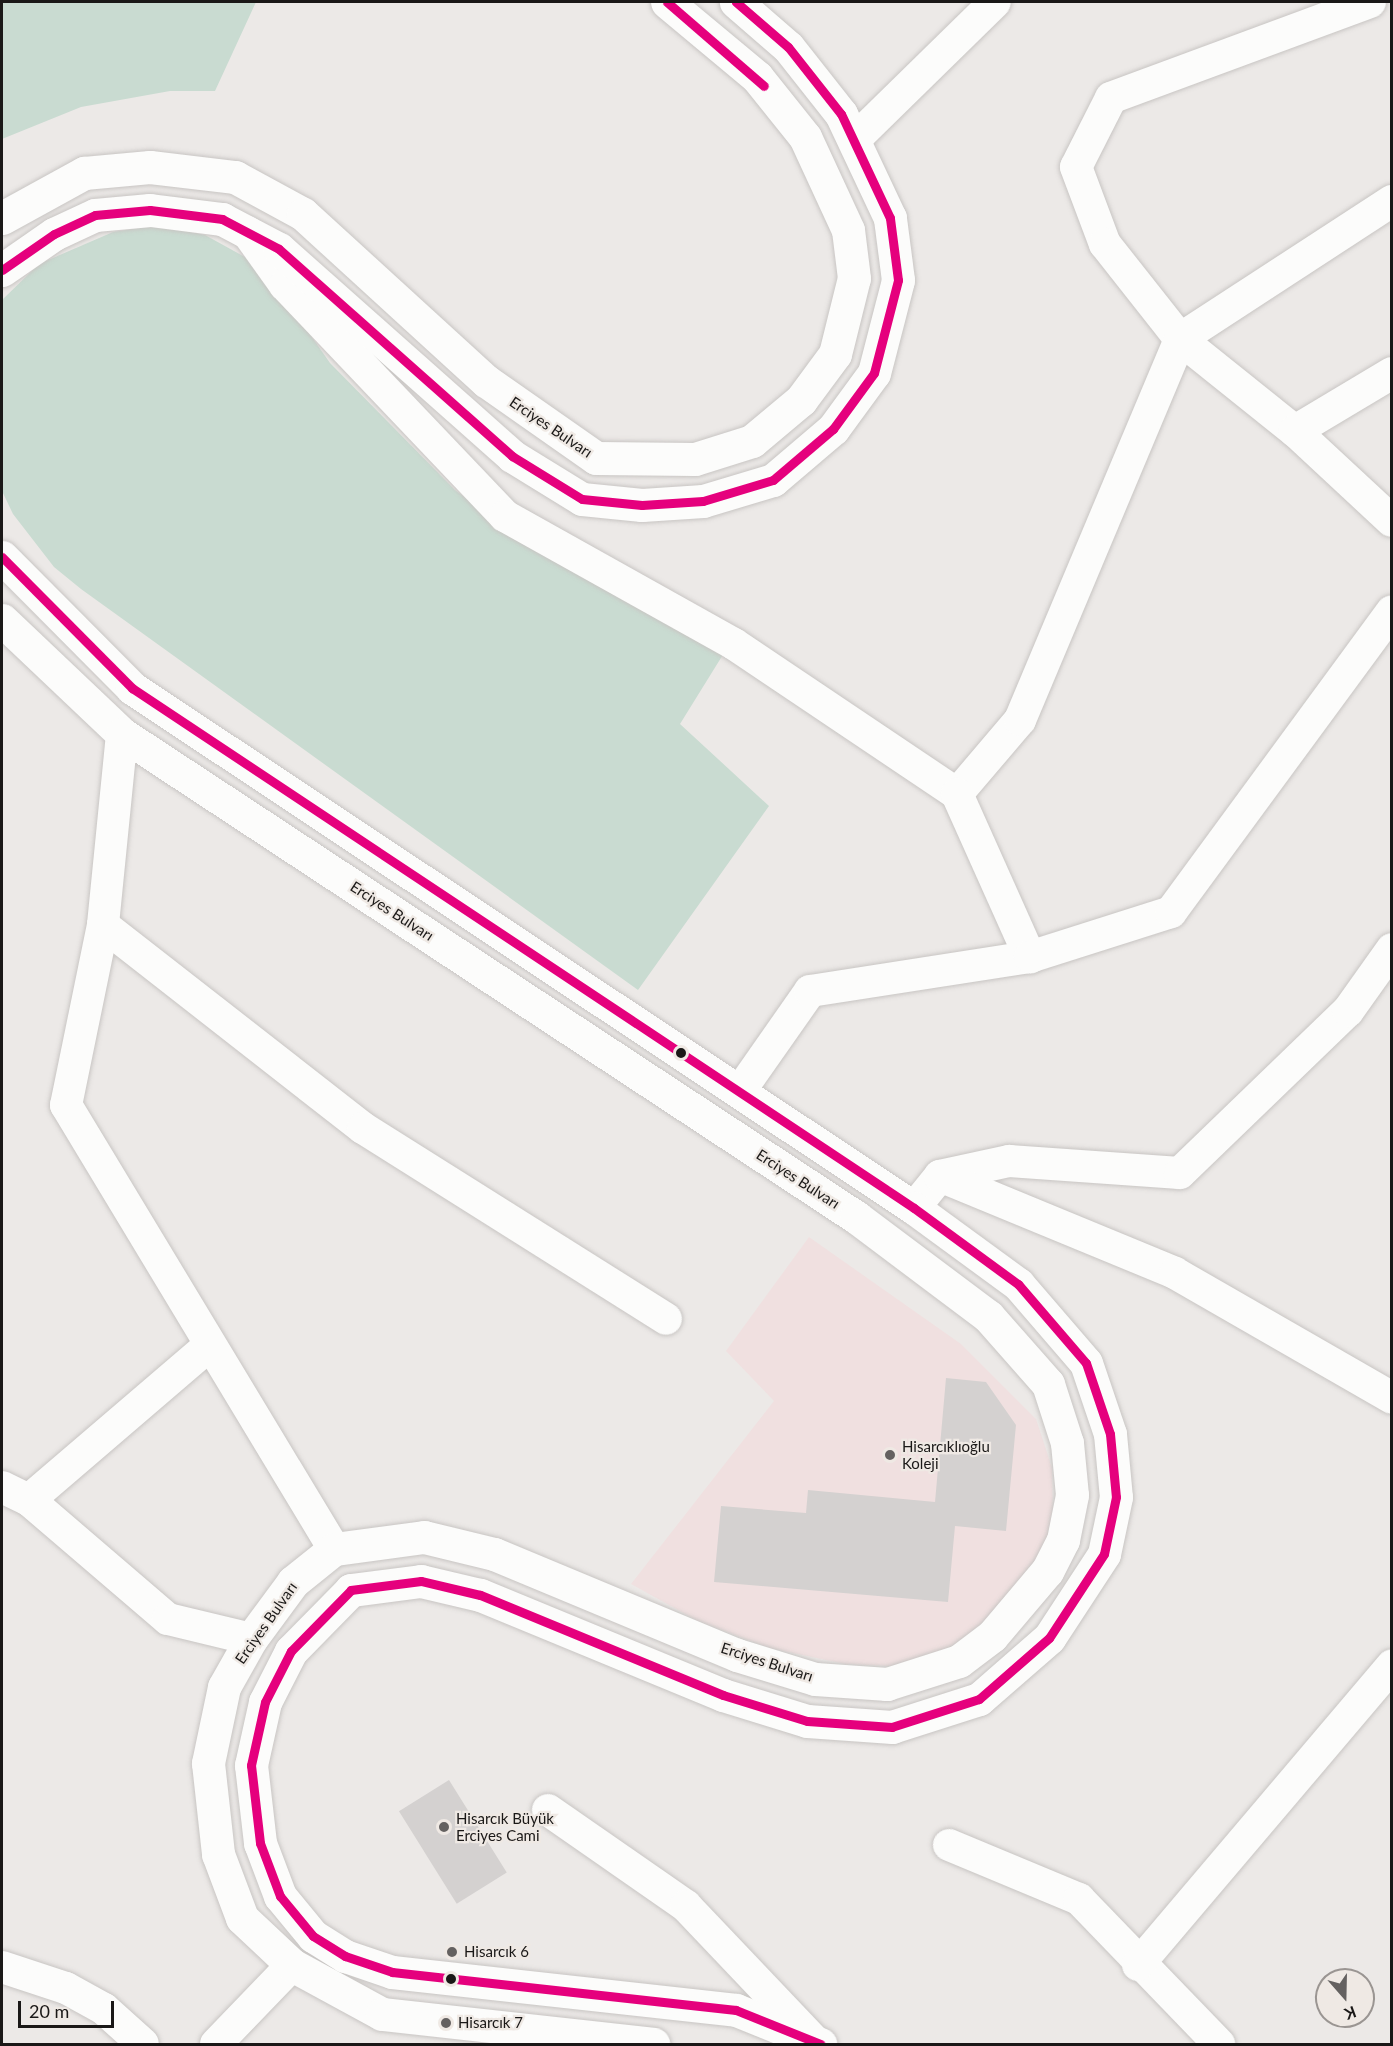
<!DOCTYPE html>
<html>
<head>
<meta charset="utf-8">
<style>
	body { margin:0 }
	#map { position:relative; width:1393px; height:2046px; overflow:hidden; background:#ece9e7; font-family:Lato,sans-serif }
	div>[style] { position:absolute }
	.education>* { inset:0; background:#f0e0e0 }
	.green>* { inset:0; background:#c9dbd1 }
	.building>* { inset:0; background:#d4d1d0; transform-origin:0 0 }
	.roads { filter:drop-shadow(0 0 2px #c8c5c3) drop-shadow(0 0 2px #c8c5c3) }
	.street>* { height:32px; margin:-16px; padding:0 16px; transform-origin:16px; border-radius:16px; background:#fcfcfb }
	.highway>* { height:33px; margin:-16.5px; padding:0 16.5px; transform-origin:16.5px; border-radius:16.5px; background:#fcfcfb }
	.bus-1>* { height:9px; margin:-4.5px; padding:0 4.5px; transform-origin:4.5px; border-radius:4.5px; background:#e5007d }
	.dots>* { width:16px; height:16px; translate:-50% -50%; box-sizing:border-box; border:3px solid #efe9e4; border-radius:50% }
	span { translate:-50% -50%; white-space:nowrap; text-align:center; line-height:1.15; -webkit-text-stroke:4.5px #efe9e4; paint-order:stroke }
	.street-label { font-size:15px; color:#1a1817 }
	.poi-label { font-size:15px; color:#1a1817 }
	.left { translate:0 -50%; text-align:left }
	.frame { position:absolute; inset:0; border:3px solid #1a1817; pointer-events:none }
	.north { position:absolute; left:1315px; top:1968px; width:60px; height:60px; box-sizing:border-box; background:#efe9e4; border:2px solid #9a9592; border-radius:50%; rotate:160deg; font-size:16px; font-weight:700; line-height:24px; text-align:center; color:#1a1817 }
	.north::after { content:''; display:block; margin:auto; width:21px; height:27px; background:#646160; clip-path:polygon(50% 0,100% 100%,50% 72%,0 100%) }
	.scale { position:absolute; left:18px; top:2001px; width:96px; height:27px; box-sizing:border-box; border:3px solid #1a1817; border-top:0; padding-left:8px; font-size:18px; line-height:21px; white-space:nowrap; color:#1a1817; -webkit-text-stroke:4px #efe9e4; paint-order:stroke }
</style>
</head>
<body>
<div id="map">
	<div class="education">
		<i style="clip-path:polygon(809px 1237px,961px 1344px,1036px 1419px,1052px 1468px,1053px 1522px,1048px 1551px,991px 1631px,910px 1667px,845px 1664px,769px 1648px,698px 1621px,631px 1584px,774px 1401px,726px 1351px)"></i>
	</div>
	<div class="green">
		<i style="clip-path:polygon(2px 2px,256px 2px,215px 91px,170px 91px,81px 107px,2px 139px)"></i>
		<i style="clip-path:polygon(158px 225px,205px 235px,263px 267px,330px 363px,455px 490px,502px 525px,724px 653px,680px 724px,769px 806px,638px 990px,81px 589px,54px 567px,13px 514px,2px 491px,2px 300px,39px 264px,113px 232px)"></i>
	</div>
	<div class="building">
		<i style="clip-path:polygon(946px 1378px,986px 1382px,1016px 1425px,1006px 1531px,955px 1526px,948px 1602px,714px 1582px,721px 1506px,806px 1513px,808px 1490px,935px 1502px)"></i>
		<i style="left:449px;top:1780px;width:109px;height:59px;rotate:58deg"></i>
	</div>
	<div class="roads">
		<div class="street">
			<i style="left:1370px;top:2px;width:276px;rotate:159.7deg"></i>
			<i style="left:1111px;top:98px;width:77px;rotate:116.9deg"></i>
			<i style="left:1076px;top:167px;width:82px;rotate:69.4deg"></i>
			<i style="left:1105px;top:244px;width:121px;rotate:51.7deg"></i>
			<i style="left:1180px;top:339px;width:147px;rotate:38.7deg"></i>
			<i style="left:1295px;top:431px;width:132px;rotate:42.9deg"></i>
			<i style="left:854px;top:140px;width:197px;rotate:-44.4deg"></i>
			<i style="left:247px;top:232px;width:65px;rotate:54.4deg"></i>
			<i style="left:285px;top:285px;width:319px;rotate:46.4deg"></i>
			<i style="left:505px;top:516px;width:262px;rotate:29.2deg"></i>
			<i style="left:734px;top:644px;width:269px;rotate:33.9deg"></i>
			<i style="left:957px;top:794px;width:97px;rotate:-49.6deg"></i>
			<i style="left:1020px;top:720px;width:413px;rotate:-67.2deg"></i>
			<i style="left:1180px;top:339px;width:253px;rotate:-33.1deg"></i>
			<i style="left:1295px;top:431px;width:113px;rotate:-30.9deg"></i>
			<i style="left:122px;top:734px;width:192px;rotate:95.7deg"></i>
			<i style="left:103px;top:925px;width:184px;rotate:101.6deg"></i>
			<i style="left:66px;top:1105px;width:519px;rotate:58.88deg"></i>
			<i style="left:957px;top:794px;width:179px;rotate:65.9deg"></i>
			<i style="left:103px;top:925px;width:330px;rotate:38deg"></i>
			<i style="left:363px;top:1128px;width:358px;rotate:32.2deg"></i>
			<i style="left:740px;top:1091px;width:122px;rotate:-55deg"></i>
			<i style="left:810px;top:991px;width:223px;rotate:-8.8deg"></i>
			<i style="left:1030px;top:957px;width:148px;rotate:-17.7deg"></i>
			<i style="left:1171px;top:912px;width:373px;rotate:-53.7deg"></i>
			<i style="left:940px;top:1176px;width:71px;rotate:-12.3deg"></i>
			<i style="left:1009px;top:1161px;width:171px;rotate:4deg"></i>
			<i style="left:1180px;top:1173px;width:233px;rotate:-44deg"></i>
			<i style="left:1348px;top:1011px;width:76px;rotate:-54.6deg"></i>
			<i style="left:914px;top:1208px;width:41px;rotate:-50.9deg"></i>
			<i style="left:940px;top:1176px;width:254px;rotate:22.4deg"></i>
			<i style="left:1175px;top:1273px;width:250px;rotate:29.9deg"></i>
			<i style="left:2px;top:1487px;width:30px;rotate:26deg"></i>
			<i style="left:29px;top:1500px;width:183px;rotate:40.6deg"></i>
			<i style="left:168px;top:1619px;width:85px;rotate:13.5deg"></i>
			<i style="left:29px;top:1500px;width:238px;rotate:-40.6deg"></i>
			<i style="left:548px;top:1810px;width:168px;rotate:34.8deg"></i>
			<i style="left:686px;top:1906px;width:183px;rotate:46.5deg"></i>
			<i style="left:949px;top:1845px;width:141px;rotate:22.6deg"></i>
			<i style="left:1079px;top:1899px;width:202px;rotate:46deg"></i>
			<i style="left:1138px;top:1965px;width:393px;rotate:-49.7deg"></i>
			<i style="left:2px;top:1967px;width:67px;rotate:18.2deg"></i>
			<i style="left:66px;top:1988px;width:43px;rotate:28.9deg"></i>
			<i style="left:104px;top:2009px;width:52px;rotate:41.9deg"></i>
			<i style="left:216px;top:2044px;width:110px;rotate:-46.1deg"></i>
		</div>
		<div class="highway">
			<i style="left:2px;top:218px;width:94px;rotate:-28.8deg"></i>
			<i style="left:84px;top:173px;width:66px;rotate:-5.2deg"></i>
			<i style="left:150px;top:167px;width:86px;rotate:6.7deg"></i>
			<i style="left:235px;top:177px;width:77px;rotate:28.6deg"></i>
			<i style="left:303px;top:214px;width:248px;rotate:42.4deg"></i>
			<i style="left:486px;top:381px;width:134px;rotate:35deg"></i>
			<i style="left:596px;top:458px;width:99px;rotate:0.6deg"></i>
			<i style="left:695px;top:459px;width:60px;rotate:-17.5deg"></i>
			<i style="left:752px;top:441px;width:64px;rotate:-39.9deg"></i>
			<i style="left:801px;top:400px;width:57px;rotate:-53.5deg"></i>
			<i style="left:835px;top:354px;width:78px;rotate:-76deg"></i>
			<i style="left:854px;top:278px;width:48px;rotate:-97.1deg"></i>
			<i style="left:848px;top:230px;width:102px;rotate:-114.8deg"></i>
			<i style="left:805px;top:137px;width:77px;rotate:-128.7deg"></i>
			<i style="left:757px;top:77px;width:117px;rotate:-140.2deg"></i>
			<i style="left:2px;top:270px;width:63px;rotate:-34.7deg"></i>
			<i style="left:54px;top:234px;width:45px;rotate:-24.9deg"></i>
			<i style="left:95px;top:215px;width:55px;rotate:-5.2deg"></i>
			<i style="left:150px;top:210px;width:73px;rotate:7.1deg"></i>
			<i style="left:222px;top:219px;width:64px;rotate:27.8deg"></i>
			<i style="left:279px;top:249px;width:312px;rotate:41.6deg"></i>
			<i style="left:512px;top:456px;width:82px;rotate:31.6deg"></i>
			<i style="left:582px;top:499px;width:60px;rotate:5.7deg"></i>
			<i style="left:642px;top:505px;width:61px;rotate:-3.8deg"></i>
			<i style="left:703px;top:501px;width:73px;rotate:-16.7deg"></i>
			<i style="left:773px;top:480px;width:79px;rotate:-40.4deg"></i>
			<i style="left:833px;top:429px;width:69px;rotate:-53.8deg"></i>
			<i style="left:874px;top:373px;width:96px;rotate:-75.5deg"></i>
			<i style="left:898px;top:280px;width:63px;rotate:-97.4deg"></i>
			<i style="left:890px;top:218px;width:115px;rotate:-115.2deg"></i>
			<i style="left:841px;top:114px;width:85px;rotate:-128.3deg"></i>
			<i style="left:788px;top:47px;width:69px;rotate:-139.1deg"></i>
			<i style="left:2px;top:557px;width:185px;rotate:45.2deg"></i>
			<i style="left:132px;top:688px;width:939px;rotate:33.62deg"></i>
			<i style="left:914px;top:1208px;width:129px;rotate:36.2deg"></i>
			<i style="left:1018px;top:1284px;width:104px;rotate:49.3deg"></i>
			<i style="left:1086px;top:1363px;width:75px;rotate:71.3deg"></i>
			<i style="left:1110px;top:1434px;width:63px;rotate:84.6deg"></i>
			<i style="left:1116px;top:1497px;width:58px;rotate:101.9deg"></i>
			<i style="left:1104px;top:1554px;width:100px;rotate:123.2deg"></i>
			<i style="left:1049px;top:1638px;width:93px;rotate:138.9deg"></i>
			<i style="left:979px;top:1699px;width:91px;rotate:162.2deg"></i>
			<i style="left:892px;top:1727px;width:85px;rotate:-176deg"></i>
			<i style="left:807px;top:1721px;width:88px;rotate:-162.8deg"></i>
			<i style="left:723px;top:1695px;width:263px;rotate:-157.6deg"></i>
			<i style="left:480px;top:1595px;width:61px;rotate:-166.7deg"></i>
			<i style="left:421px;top:1581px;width:71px;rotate:172.7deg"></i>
			<i style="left:351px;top:1590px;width:86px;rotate:134.5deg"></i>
			<i style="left:291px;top:1651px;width:57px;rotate:117deg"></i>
			<i style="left:265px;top:1702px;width:65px;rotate:102.5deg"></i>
			<i style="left:251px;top:1765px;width:79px;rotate:83.4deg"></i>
			<i style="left:260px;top:1843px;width:57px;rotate:69.3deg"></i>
			<i style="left:280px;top:1896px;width:52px;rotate:50.5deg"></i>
			<i style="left:313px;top:1936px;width:38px;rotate:32deg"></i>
			<i style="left:345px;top:1956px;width:50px;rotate:18.8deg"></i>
			<i style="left:392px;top:1972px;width:346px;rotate:6.3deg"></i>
			<i style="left:736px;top:2010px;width:91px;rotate:22deg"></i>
			<i style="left:2px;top:620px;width:166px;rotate:43.5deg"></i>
			<i style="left:122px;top:734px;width:879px;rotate:33.35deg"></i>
			<i style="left:856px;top:1217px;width:165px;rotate:36.9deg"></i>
			<i style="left:988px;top:1316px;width:91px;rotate:48.6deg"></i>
			<i style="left:1048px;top:1384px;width:62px;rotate:72.1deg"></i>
			<i style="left:1067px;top:1443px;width:52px;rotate:84.5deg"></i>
			<i style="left:1072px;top:1495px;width:46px;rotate:101.3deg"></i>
			<i style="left:1063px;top:1540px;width:35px;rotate:117deg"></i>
			<i style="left:1047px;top:1571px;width:85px;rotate:130.2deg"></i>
			<i style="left:992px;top:1636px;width:41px;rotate:142.9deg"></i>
			<i style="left:959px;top:1661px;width:76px;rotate:162.3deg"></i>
			<i style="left:887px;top:1684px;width:72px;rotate:-176deg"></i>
			<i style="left:815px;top:1679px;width:82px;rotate:-162.9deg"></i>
			<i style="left:737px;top:1655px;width:263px;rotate:-157.4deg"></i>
			<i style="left:494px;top:1554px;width:72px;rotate:-166.3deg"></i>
			<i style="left:424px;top:1537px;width:91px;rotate:172.4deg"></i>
			<i style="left:334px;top:1549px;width:53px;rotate:141.2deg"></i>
			<i style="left:293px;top:1582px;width:71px;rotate:126.4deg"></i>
			<i style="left:251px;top:1639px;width:55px;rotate:119.4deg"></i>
			<i style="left:224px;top:1687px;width:78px;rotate:101.9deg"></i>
			<i style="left:208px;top:1763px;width:92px;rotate:83.7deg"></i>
			<i style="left:218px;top:1854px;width:68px;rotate:69.4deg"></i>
			<i style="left:242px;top:1918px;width:69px;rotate:43.2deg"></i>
			<i style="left:292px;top:1965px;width:102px;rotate:28.6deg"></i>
			<i style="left:382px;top:2014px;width:273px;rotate:6.3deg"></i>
		</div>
	</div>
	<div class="bus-1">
		<i style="left:667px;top:2px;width:128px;rotate:40.9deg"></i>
		<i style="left:2px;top:270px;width:63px;rotate:-34.7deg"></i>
		<i style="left:54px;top:234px;width:45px;rotate:-24.9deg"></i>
		<i style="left:95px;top:215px;width:55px;rotate:-5.2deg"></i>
		<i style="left:150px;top:210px;width:73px;rotate:7.1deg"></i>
		<i style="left:222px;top:219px;width:64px;rotate:27.8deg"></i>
		<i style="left:279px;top:249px;width:312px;rotate:41.6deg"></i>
		<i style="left:512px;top:456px;width:82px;rotate:31.6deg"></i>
		<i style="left:582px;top:499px;width:60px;rotate:5.7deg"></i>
		<i style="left:642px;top:505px;width:61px;rotate:-3.8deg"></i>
		<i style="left:703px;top:501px;width:73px;rotate:-16.7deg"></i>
		<i style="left:773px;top:480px;width:79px;rotate:-40.4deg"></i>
		<i style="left:833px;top:429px;width:69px;rotate:-53.8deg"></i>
		<i style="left:874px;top:373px;width:96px;rotate:-75.5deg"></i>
		<i style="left:898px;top:280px;width:63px;rotate:-97.4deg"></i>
		<i style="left:890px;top:218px;width:115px;rotate:-115.2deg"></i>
		<i style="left:841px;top:114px;width:85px;rotate:-128.3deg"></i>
		<i style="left:788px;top:47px;width:69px;rotate:-139.1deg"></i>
		<i style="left:2px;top:557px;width:185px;rotate:45.2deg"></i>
		<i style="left:132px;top:688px;width:939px;rotate:33.62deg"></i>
		<i style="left:914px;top:1208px;width:129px;rotate:36.2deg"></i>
		<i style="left:1018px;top:1284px;width:104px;rotate:49.3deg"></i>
		<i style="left:1086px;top:1363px;width:75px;rotate:71.3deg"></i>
		<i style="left:1110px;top:1434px;width:63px;rotate:84.6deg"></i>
		<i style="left:1116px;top:1497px;width:58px;rotate:101.9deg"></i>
		<i style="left:1104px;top:1554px;width:100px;rotate:123.2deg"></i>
		<i style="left:1049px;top:1638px;width:93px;rotate:138.9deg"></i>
		<i style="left:979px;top:1699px;width:91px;rotate:162.2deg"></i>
		<i style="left:892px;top:1727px;width:85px;rotate:-176deg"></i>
		<i style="left:807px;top:1721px;width:88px;rotate:-162.8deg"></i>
		<i style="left:723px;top:1695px;width:263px;rotate:-157.6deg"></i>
		<i style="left:480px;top:1595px;width:61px;rotate:-166.7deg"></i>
		<i style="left:421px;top:1581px;width:71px;rotate:172.7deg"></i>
		<i style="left:351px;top:1590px;width:86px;rotate:134.5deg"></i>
		<i style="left:291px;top:1651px;width:57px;rotate:117deg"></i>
		<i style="left:265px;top:1702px;width:65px;rotate:102.5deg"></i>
		<i style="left:251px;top:1765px;width:79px;rotate:83.4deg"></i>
		<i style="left:260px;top:1843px;width:57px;rotate:69.3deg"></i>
		<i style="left:280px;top:1896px;width:52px;rotate:50.5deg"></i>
		<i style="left:313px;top:1936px;width:38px;rotate:32deg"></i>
		<i style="left:345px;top:1956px;width:50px;rotate:18.8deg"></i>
		<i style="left:392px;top:1972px;width:346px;rotate:6.3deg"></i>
		<i style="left:736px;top:2010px;width:91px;rotate:22deg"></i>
	</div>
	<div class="dots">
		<i style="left:681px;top:1053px;background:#1a1817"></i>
		<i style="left:890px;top:1455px;background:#646160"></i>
		<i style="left:444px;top:1827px;background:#646160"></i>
		<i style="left:452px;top:1952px;background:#646160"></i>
		<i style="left:451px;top:1979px;background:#1a1817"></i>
		<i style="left:446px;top:2023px;background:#646160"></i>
	</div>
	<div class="street-label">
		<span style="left:551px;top:427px;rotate:34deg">Erciyes Bulvarı</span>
		<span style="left:392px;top:911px;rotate:33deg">Erciyes Bulvarı</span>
		<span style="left:798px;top:1179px;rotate:33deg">Erciyes Bulvarı</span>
		<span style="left:266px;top:1623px;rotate:-55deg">Erciyes Bulvarı</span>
		<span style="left:767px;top:1662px;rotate:18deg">Erciyes Bulvarı</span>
	</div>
	<div class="poi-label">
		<span class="left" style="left:902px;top:1455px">Hisarcıklıoğlu<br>Koleji</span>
		<span class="left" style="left:456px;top:1827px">Hisarcık Büyük<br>Erciyes Cami</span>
		<span class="left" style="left:464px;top:1952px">Hisarcık 6</span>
		<span class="left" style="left:458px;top:2023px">Hisarcık 7</span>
	</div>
	<div class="frame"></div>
	<div class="north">K</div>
	<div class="scale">20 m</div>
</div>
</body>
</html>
